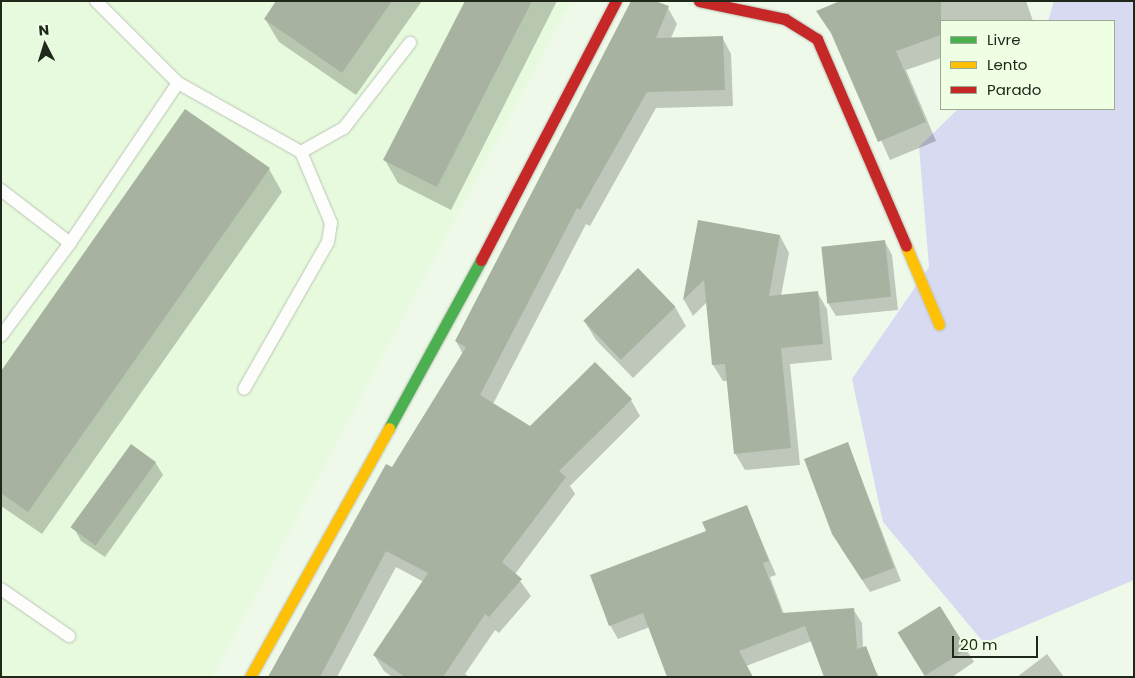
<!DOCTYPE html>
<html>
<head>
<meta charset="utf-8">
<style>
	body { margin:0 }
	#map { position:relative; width:1135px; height:678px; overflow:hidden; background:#eff9ea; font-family:Poppins,sans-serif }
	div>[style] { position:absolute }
	.built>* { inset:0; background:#e7fadd }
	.forest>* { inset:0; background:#d7daf1 }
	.shadow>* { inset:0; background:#0003 }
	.building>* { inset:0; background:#a7b3a0; transform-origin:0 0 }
	.roads { filter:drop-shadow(0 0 1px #bbc4b7) drop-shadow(0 0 1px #bbc4b7) }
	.lane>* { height:12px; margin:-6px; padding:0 6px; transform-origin:6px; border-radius:6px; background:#fdfefc }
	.fast>* { height:11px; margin:-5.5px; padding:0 5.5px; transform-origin:5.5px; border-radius:5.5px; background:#4caf50 }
	.slow>* { height:11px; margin:-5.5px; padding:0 5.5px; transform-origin:5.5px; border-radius:5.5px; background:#ffc107 }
	.jam>* { height:11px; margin:-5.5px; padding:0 5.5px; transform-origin:5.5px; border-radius:5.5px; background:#c62828 }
	span { translate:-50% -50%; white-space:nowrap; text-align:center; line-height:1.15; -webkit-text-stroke:4px #eeffe4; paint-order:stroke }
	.frame { position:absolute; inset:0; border:2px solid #20281c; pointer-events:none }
	.legend { position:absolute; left:940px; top:20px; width:175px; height:90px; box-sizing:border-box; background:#eeffe4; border:1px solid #9ca994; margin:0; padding:6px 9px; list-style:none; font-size:15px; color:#20281c }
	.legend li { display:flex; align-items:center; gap:10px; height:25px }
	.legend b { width:25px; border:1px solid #9ca994 }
	.north { position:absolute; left:20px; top:20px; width:50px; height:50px; -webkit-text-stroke:4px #eeffe4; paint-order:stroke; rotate:355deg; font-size:14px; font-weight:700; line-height:20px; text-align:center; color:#20281c }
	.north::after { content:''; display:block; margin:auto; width:18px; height:22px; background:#20281c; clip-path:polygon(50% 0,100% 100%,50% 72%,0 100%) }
	.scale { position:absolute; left:952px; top:636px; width:86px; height:22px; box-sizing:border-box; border:2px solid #20281c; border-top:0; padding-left:6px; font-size:15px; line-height:18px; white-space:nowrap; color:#20281c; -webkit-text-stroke:4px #eeffe4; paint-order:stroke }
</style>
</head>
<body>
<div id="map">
	<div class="built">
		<i style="clip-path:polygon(1px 1px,571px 1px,212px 677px,1px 677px)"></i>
	</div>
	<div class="forest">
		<i style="clip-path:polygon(1054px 1px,1134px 1px,1134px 580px,984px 643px,883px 522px,852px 379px,929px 267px,919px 147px,958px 109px,1114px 109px,1114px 21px,1048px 21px)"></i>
	</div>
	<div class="shadow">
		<i style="clip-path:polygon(278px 1px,422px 1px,356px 95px,279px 42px,265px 19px)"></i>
		<i style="clip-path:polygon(466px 1px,557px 1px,451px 210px,398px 183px,385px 160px)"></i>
		<i style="clip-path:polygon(843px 1px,1026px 1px,1033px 21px,941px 21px,941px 58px,906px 70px,936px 141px,890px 160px,836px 41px,818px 12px)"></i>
		<i style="clip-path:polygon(668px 8px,677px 24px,671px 38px,722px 37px,731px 54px,733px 106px,656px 108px,590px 226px,586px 224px,493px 404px,531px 427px,595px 364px,631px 400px,640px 416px,570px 486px,575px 494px,515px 574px,531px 596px,499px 633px,495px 630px,465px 674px,469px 677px,392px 677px,384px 671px,374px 655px,424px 582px,396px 567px,337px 677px,268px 677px,387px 466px,392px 469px,463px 354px,456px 341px)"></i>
		<i style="clip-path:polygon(269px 169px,282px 192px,42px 534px,1px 506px,1px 373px)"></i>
		<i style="clip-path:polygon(699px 222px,780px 236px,789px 253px,781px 296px,817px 292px,827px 309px,832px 360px,790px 364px,800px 465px,745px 470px,735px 453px,728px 381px,723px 381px,713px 365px,707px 302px,693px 316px,684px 300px)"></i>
		<i style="clip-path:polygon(885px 242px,892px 255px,898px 310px,836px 316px,828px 303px,822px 248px)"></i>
		<i style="clip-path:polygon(675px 307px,686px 326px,633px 378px,596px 340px,585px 322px)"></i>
		<i style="clip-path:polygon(848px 444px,901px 581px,870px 592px,841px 548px)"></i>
		<i style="clip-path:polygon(155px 462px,163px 475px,105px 557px,81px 541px,74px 528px)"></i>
		<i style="clip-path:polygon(747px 507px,776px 575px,770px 577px,784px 614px,853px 609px,862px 623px,863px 648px,879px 677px,826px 677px,812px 641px,746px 666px,650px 627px,618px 639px,610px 625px,707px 532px)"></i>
		<i style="clip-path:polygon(907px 647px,966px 649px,974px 662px,952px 677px,926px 677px)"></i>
		<i style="clip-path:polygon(1047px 654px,1064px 677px,1017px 677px)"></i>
	</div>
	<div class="building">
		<i style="clip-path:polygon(276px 1px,392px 1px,342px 73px,264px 19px)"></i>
		<i style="clip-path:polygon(465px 1px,532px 1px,437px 187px,383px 160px)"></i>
		<i style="clip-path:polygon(631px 1px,655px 1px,669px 6px,656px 38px,723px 36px,725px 90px,647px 92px,580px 210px,577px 208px,480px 395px,530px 426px,595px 362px,632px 399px,559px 471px,566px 477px,502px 562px,522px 579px,489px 617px,485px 614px,443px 677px,405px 677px,373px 655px,428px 573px,386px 551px,320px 677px,268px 677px,386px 464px,392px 467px,466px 347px,455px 341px)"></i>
		<i style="clip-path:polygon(840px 1px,941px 1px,941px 35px,896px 51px,926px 122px,878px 142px,831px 33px,816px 11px)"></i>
		<i style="clip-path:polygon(185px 109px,270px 168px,28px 512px,1px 493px,1px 371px)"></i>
		<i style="clip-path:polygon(698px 220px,780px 235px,769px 296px,818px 291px,823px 344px,781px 348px,791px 448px,734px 454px,725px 364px,712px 365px,704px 280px,683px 300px)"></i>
		<i style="left:885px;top:240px;width:57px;height:64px;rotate:84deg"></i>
		<i style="left:638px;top:268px;width:54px;height:76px;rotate:46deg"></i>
		<i style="clip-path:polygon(848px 442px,894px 568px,862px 580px,832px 534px,804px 459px)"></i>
		<i style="left:131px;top:444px;width:31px;height:103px;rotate:36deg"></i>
		<i style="clip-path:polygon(747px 505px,769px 561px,763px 563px,782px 613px,854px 608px,857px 649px,866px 646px,878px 677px,824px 677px,805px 626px,739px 651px,753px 677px,667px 677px,643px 613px,609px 626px,590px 575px,706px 531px,702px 522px)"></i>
		<i style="left:940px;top:606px;width:51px;height:50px;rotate:58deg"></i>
	</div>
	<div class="roads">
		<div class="lane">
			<i style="left:178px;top:83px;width:141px;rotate:29.3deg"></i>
			<i style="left:301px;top:152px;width:77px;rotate:67.1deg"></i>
			<i style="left:331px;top:223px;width:19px;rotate:99deg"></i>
			<i style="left:328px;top:242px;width:169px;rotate:119.7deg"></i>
			<i style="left:301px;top:152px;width:49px;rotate:-29.2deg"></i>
			<i style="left:344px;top:128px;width:108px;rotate:-52.2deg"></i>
			<i style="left:1px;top:190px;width:87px;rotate:37.5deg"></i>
			<i style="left:1px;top:336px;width:116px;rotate:-53.4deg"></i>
			<i style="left:70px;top:243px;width:193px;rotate:-56deg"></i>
			<i style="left:178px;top:83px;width:116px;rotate:-135deg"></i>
			<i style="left:1px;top:589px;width:83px;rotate:34.7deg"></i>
		</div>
		<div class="fast">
			<i style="left:389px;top:428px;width:192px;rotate:-61.3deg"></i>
		</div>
		<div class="slow">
			<i style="left:906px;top:246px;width:85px;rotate:67.1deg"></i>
			<i style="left:250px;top:677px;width:285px;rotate:-60.8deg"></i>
		</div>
		<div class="jam">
			<i style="left:699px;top:1px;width:88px;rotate:11.8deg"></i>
			<i style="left:785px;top:19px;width:38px;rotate:32deg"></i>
			<i style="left:817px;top:39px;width:225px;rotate:66.7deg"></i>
			<i style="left:481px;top:260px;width:292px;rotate:-62.5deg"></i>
		</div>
	</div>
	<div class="frame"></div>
	<ul class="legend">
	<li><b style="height:6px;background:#4caf50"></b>Livre</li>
	<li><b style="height:6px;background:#ffc107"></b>Lento</li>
	<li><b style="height:6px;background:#c62828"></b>Parado</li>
	</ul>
	<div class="north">N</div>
	<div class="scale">20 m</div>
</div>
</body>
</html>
